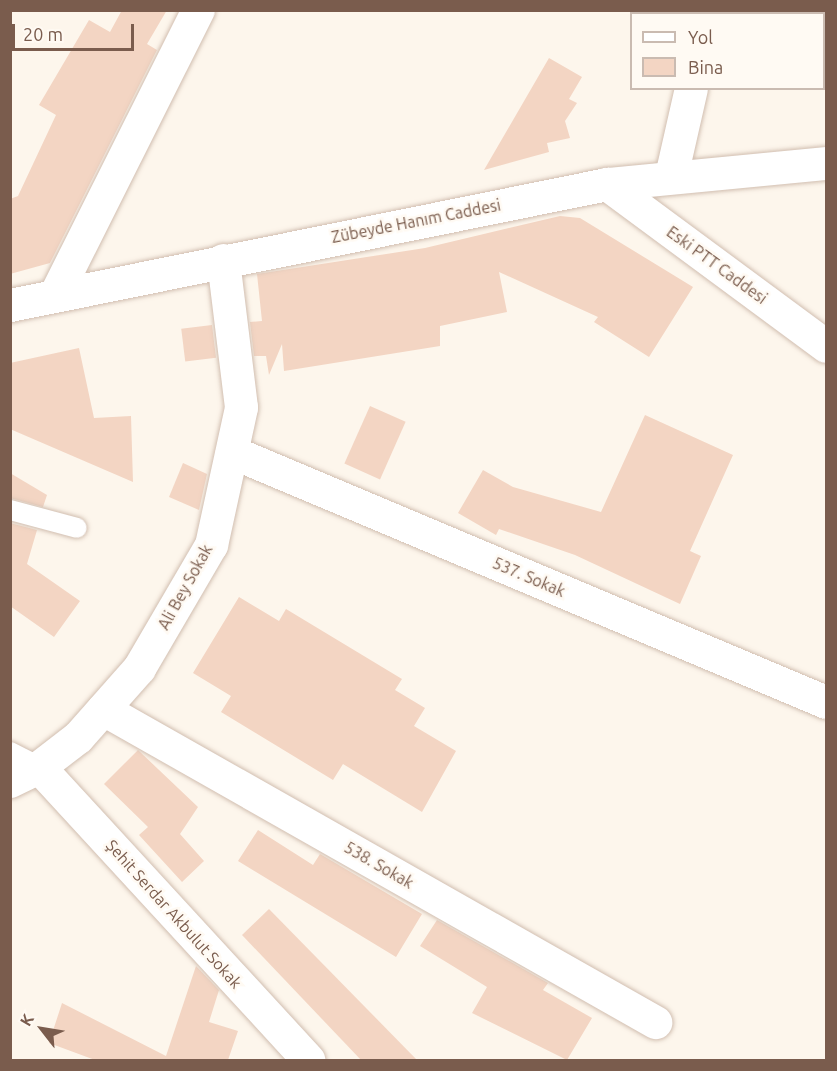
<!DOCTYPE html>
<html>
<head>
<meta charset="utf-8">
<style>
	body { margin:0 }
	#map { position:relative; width:837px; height:1071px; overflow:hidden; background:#fdf6ec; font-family:Ubuntu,sans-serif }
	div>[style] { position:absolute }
	.building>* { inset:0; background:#f3d5c3; transform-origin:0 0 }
	.roads { filter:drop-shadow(0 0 2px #d1beb0) drop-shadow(0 0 2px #d1beb0) }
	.service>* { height:20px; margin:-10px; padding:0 10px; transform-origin:10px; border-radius:10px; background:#fff }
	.minor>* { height:33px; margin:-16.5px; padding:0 16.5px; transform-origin:16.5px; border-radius:16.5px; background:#fff }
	span { translate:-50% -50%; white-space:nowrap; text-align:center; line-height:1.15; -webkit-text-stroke:5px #fffaf3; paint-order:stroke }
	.street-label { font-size:16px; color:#7a5c4d }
	.frame { position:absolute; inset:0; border:12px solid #7a5c4d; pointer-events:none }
	.legend { position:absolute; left:630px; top:12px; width:195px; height:78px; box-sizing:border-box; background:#fffaf3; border:2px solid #cabbb1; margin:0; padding:8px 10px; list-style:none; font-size:18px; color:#7a5c4d }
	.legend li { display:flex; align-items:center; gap:12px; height:30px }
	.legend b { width:30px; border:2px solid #cabbb1 }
	.north { position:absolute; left:12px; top:999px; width:60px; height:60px; -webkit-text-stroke:4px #fffaf3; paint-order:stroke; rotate:301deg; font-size:16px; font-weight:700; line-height:24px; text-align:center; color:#7a5c4d }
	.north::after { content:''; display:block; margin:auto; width:21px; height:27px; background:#7a5c4d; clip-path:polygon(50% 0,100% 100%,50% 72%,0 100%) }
	.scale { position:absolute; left:12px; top:24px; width:122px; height:27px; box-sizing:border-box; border:3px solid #7a5c4d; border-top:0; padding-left:8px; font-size:18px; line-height:21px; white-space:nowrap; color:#7a5c4d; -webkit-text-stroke:4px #fffaf3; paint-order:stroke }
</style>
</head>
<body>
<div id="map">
	<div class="building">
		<i style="clip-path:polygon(122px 10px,167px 10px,147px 44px,157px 50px,50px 263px,10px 274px,10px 199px,18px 196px,56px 115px,39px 105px,89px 20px,110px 32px)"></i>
		<i style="clip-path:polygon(549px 58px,582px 77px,569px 99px,577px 103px,565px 121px,570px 138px,547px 143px,549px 152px,484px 170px)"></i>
		<i style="clip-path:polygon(560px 216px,580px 218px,693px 287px,649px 357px,594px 322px,598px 317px,499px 272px,507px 312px,440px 326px,440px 346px,284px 371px,282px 344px,269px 375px,266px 356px,254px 356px,250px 322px,262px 321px,257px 274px,425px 248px)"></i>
		<i style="left:212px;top:325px;width:33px;height:31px;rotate:83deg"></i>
		<i style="clip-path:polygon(79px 348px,94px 418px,131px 416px,133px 482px,10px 429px,10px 363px)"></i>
		<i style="left:370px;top:406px;width:39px;height:63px;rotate:24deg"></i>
		<i style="clip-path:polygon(645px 415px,733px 455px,690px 551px,701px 556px,680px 604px,575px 555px,499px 529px,496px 535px,458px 513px,483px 470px,513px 487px,601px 512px)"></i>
		<i style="clip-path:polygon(183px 463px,207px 474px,199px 510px,169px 497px)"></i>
		<i style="clip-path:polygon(10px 473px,47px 495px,43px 507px,10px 498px)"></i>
		<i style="clip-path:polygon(10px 523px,37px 530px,27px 564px,80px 601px,54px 637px,10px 606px)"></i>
		<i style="clip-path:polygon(239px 597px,279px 621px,286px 609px,402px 679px,395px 690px,425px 708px,414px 726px,456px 751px,422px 812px,343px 764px,333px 780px,221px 712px,231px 696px,193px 673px)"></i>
		<i style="clip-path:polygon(138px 750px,198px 807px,180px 834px,204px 861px,182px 882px,139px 835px,148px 827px,104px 784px)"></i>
		<i style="clip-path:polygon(258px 830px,313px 865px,320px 854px,422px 914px,396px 957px,238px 861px)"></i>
		<i style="clip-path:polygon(269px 909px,417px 1060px,361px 1060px,242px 935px)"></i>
		<i style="clip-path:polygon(437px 920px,548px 983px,543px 990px,592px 1018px,567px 1060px,472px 1013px,487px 987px,420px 946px)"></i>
		<i style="clip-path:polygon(196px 966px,219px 990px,209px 1022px,238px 1031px,228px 1060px,95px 1060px,49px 1043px,62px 1003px,166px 1056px)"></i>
	</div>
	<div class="roads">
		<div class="service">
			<i style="left:10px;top:510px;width:69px;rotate:15deg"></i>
			<i style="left:10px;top:752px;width:33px;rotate:27deg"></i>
		</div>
		<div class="minor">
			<i style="left:708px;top:14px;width:4px;rotate:-76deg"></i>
			<i style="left:671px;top:176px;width:90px;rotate:-77.2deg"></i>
			<i style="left:607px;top:184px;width:272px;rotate:36.5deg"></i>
			<i style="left:56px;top:293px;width:317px;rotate:-63.4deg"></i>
			<i style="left:10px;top:305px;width:609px;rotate:-11.46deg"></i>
			<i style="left:607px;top:184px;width:220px;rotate:-5.5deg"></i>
			<i style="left:232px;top:452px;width:644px;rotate:22.83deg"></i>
			<i style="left:103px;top:709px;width:635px;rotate:29.55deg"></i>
			<i style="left:39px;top:767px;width:398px;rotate:47.4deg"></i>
			<i style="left:10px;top:781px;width:32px;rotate:-26deg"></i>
			<i style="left:39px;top:767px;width:49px;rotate:-37.6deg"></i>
			<i style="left:78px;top:737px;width:92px;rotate:-48.5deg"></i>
			<i style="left:139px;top:668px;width:143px;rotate:-59.7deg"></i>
			<i style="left:211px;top:545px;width:141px;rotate:-77.7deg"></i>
			<i style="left:241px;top:407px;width:148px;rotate:-97deg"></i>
		</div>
	</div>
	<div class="street-label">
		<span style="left:416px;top:221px;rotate:-11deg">Zübeyde Hanım Caddesi</span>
		<span style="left:717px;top:265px;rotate:36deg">Eski PTT Caddesi</span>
		<span style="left:529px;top:577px;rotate:23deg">537. Sokak</span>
		<span style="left:185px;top:587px;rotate:-61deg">Ali Bey Sokak</span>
		<span style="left:379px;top:865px;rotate:30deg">538. Sokak</span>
		<span style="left:174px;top:914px;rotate:48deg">Şehit Serdar Akbulut Sokak</span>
	</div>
	<div class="frame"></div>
	<ul class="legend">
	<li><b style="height:8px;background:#fff"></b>Yol</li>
	<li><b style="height:16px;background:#f3d5c3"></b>Bina</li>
	</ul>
	<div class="north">K</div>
	<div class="scale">20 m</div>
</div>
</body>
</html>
